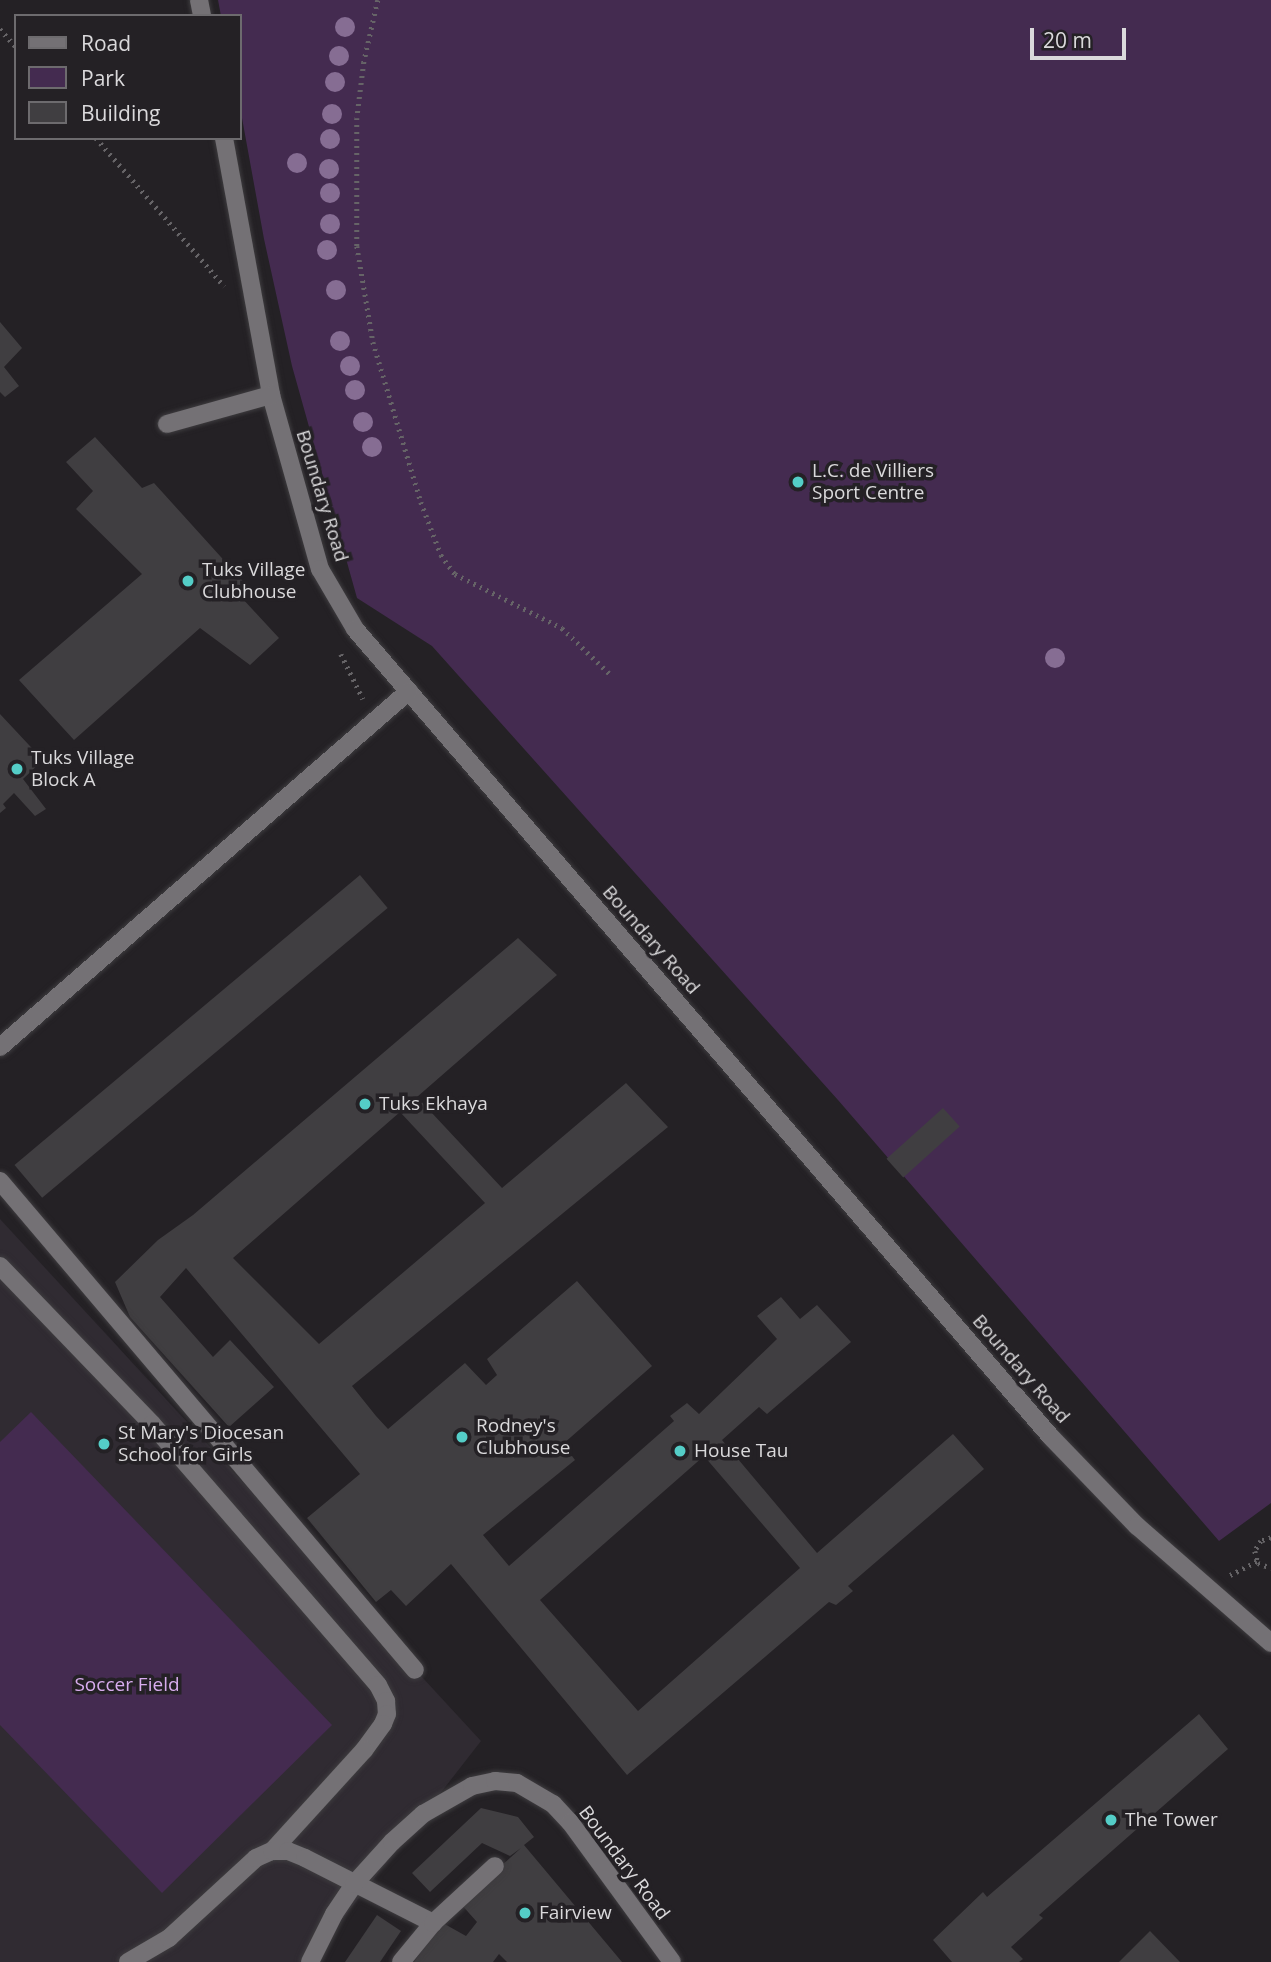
<!DOCTYPE html>
<html>
<head>
<meta charset="utf-8">
<style>
	body { margin:0 }
	#map { position:relative; width:1271px; height:1962px; overflow:hidden; background:#242125; font-family:"Open Sans",sans-serif }
	div>[style] { position:absolute }
	.built>* { inset:0; background:#302b32 }
	.green>* { inset:0; background:#442b50 }
	.building>* { inset:0; background:#403e41; transform-origin:0 0 }
	.path>* { height:4.5px; margin-top:-2.25px; transform-origin:0; background:repeating-linear-gradient(90deg,#666467 0 2px,transparent 0 7px) }
	.roads { filter:drop-shadow(0 0 2px #3e3c3f) drop-shadow(0 0 2px #3e3c3f) }
	.minor>* { height:18px; margin:-9px; padding:0 9px; transform-origin:9px; border-radius:9px; background:#747175 }
	.trees>* { width:20px; height:20px; margin:-10px; border-radius:50%; background:#866d93 }
	.dots>* { width:19px; height:19px; translate:-50% -50%; box-sizing:border-box; border:4px solid #242125; border-radius:50% }
	span { translate:-50% -50%; white-space:nowrap; text-align:center; line-height:1.15; -webkit-text-stroke:7px #242125; paint-order:stroke }
	.poi-label { font-size:19px; color:#dad9db }
	.left { translate:0 -50%; text-align:left }
	.street-label { font-size:19px; color:#dad9db }
	.park-label { font-size:19px; color:#d7aced }
	.legend { position:absolute; left:14px; top:14px; width:228px; height:126px; box-sizing:border-box; background:#242125; border:2px solid #6d6b6e; margin:0; padding:9px 12px; list-style:none; font-size:21px; color:#dad9db }
	.legend li { display:flex; align-items:center; gap:14px; height:35px }
	.legend b { width:35px; border:2px solid #6d6b6e }
	.scale { position:absolute; left:1030px; top:28px; width:96px; height:32px; box-sizing:border-box; border:4px solid #dad9db; border-top:0; padding-left:9px; font-size:21px; line-height:24px; white-space:nowrap; color:#dad9db; -webkit-text-stroke:5px #242125; paint-order:stroke }
</style>
</head>
<body>
<div id="map">
	<div class="built">
		<i style="clip-path:polygon(0 1219px,481px 1741px,309px 1962px,0 1962px)"></i>
	</div>
	<div class="green">
		<i style="clip-path:polygon(218px 0,1271px 0,1271px 1503px,1219px 1541px,838px 1100px,432px 646px,357px 598px,292px 366px,264px 239px,240px 107px,240px 16px,221px 16px)"></i>
		<i style="clip-path:polygon(31px 1412px,332px 1725px,162px 1893px,0 1725px,0 1442px)"></i>
	</div>
	<div class="building">
		<i style="clip-path:polygon(0 322px,22px 348px,4px 367px,19px 386px,5px 397px,0 392px)"></i>
		<i style="clip-path:polygon(95px 437px,142px 488px,154px 483px,249px 588px,242px 598px,279px 638px,250px 665px,200px 628px,74px 740px,19px 680px,142px 574px,76px 509px,93px 491px,66px 462px)"></i>
		<i style="clip-path:polygon(0 714px,43px 760px,23px 779px,46px 809px,35px 816px,14px 793px,3px 804px,6px 808px,0 813px)"></i>
		<i style="left:360px;top:875px;width:43px;height:451px;rotate:50deg"></i>
		<i style="clip-path:polygon(evenodd,518px 938px,557px 975px,417px 1097px,502px 1188px,626px 1083px,668px 1127px,352px 1386px,376px 1416px,388px 1429px,465px 1363px,486px 1385px,497px 1375px,487px 1359px,577px 1281px,652px 1366px,563px 1444px,575px 1460px,483px 1535px,509px 1566px,674px 1421px,670px 1416px,687px 1403px,699px 1414px,777px 1339px,757px 1316px,781px 1297px,800px 1319px,817px 1305px,851px 1342px,767px 1414px,759px 1407px,722px 1440px,817px 1553px,953px 1434px,984px 1469px,848px 1586px,853px 1591px,836px 1605px,829px 1602px,627px 1775px,451px 1564px,406px 1606px,391px 1590px,376px 1602px,307px 1518px,360px 1474px,186px 1268px,160px 1297px,213px 1357px,230px 1340px,274px 1387px,229px 1427px,130px 1317px,115px 1282px,158px 1240px,193px 1215px,518px 938px,400px 1112px,485px 1203px,319px 1344px,233px 1258px,400px 1112px,518px 938px,704px 1456px,800px 1568px,638px 1711px,540px 1600px,704px 1456px)"></i>
		<i style="left:943px;top:1108px;width:25px;height:76px;rotate:48deg"></i>
		<i style="clip-path:polygon(1199px 1714px,1228px 1749px,1039px 1915px,1043px 1918px,1011px 1947px,1023px 1959px,1019px 1962px,952px 1962px,933px 1940px,983px 1892px,987px 1897px)"></i>
		<i style="clip-path:polygon(481px 1808px,518px 1817px,534px 1837px,524px 1845px,622px 1962px,507px 1962px,499px 1954px,493px 1962px,414px 1962px,441px 1922px,466px 1936px,477px 1922px,460px 1903px,521px 1848px,510px 1856px,482px 1843px,430px 1892px,412px 1873px)"></i>
		<i style="clip-path:polygon(377px 1915px,401px 1931px,380px 1962px,345px 1962px)"></i>
		<i style="clip-path:polygon(1150px 1931px,1180px 1962px,1119px 1962px)"></i>
	</div>
	<div class="path">
		<i style="left:378px;top:0;width:64px;rotate:102.7deg"></i>
		<i style="left:364px;top:62px;width:56px;rotate:97.1deg"></i>
		<i style="left:357px;top:118px;width:128px;rotate:90deg"></i>
		<i style="left:357px;top:246px;width:97px;rotate:80.5deg"></i>
		<i style="left:373px;top:342px;width:167px;rotate:73.3deg"></i>
		<i style="left:421px;top:502px;width:57px;rotate:69.3deg"></i>
		<i style="left:441px;top:555px;width:24px;rotate:54deg"></i>
		<i style="left:455px;top:574px;width:120px;rotate:26.8deg"></i>
		<i style="left:562px;top:628px;width:66px;rotate:43.8deg"></i>
		<i style="left:0;top:29px;width:24px;rotate:48deg"></i>
		<i style="left:96px;top:138px;width:196px;rotate:49.1deg"></i>
		<i style="left:341px;top:654px;width:50px;rotate:63.9deg"></i>
		<i style="left:1271px;top:1538px;width:10px;rotate:163deg"></i>
		<i style="left:1261px;top:1541px;width:12px;rotate:121deg"></i>
		<i style="left:1255px;top:1551px;width:12px;rotate:76deg"></i>
		<i style="left:1258px;top:1563px;width:14px;rotate:21deg"></i>
		<i style="left:1230px;top:1575px;width:30px;rotate:-27deg"></i>
	</div>
	<div class="roads">
		<div class="minor">
			<i style="left:199px;top:0;width:16px;rotate:79deg"></i>
			<i style="left:224px;top:138px;width:261px;rotate:79.6deg"></i>
			<i style="left:271px;top:395px;width:181px;rotate:74.3deg"></i>
			<i style="left:320px;top:569px;width:69px;rotate:59.7deg"></i>
			<i style="left:355px;top:629px;width:1066px;rotate:49.26deg"></i>
			<i style="left:1051px;top:1437px;width:124px;rotate:46deg"></i>
			<i style="left:1137px;top:1526px;width:178px;rotate:41.1deg"></i>
			<i style="left:167px;top:424px;width:108px;rotate:-15.6deg"></i>
			<i style="left:0;top:1047px;width:542px;rotate:-41.04deg"></i>
			<i style="left:0;top:1181px;width:641px;rotate:49.68deg"></i>
			<i style="left:0;top:1266px;width:219px;rotate:46.1deg"></i>
			<i style="left:152px;top:1424px;width:345px;rotate:49.1deg"></i>
			<i style="left:378px;top:1685px;width:18px;rotate:63deg"></i>
			<i style="left:386px;top:1701px;width:13px;rotate:86deg"></i>
			<i style="left:387px;top:1714px;width:11px;rotate:112deg"></i>
			<i style="left:383px;top:1724px;width:32px;rotate:126deg"></i>
			<i style="left:364px;top:1750px;width:137px;rotate:132.3deg"></i>
			<i style="left:128px;top:1962px;width:48px;rotate:-30.3deg"></i>
			<i style="left:169px;top:1938px;width:118px;rotate:-42.6deg"></i>
			<i style="left:256px;top:1858px;width:17px;rotate:-24deg"></i>
			<i style="left:272px;top:1851px;width:16px"></i>
			<i style="left:288px;top:1851px;width:18px;rotate:22deg"></i>
			<i style="left:305px;top:1858px;width:144px;rotate:26.9deg"></i>
			<i style="left:310px;top:1962px;width:54px;rotate:-63.4deg"></i>
			<i style="left:334px;top:1914px;width:36px;rotate:-56deg"></i>
			<i style="left:354px;top:1884px;width:57px;rotate:-47.9deg"></i>
			<i style="left:392px;top:1842px;width:42px;rotate:-42.1deg"></i>
			<i style="left:423px;top:1814px;width:56px;rotate:-29.7deg"></i>
			<i style="left:472px;top:1786px;width:24px;rotate:-12deg"></i>
			<i style="left:495px;top:1781px;width:22px;rotate:5deg"></i>
			<i style="left:517px;top:1783px;width:42px;rotate:30.3deg"></i>
			<i style="left:553px;top:1804px;width:25px;rotate:47deg"></i>
			<i style="left:570px;top:1822px;width:173px;rotate:53.9deg"></i>
			<i style="left:401px;top:1962px;width:50px;rotate:-50.6deg"></i>
			<i style="left:433px;top:1923px;width:84px;rotate:-42.6deg"></i>
		</div>
	</div>
	<div class="trees">
		<i style="left:345px;top:27px"></i>
		<i style="left:339px;top:56px"></i>
		<i style="left:335px;top:82px"></i>
		<i style="left:332px;top:114px"></i>
		<i style="left:330px;top:139px"></i>
		<i style="left:297px;top:163px"></i>
		<i style="left:329px;top:169px"></i>
		<i style="left:330px;top:193px"></i>
		<i style="left:330px;top:224px"></i>
		<i style="left:327px;top:250px"></i>
		<i style="left:336px;top:290px"></i>
		<i style="left:340px;top:341px"></i>
		<i style="left:350px;top:366px"></i>
		<i style="left:355px;top:390px"></i>
		<i style="left:363px;top:422px"></i>
		<i style="left:372px;top:447px"></i>
		<i style="left:1055px;top:658px"></i>
	</div>
	<div class="dots">
		<i style="left:798px;top:482px;background:#54cdc7"></i>
		<i style="left:188px;top:581px;background:#54cdc7"></i>
		<i style="left:17px;top:769px;background:#54cdc7"></i>
		<i style="left:365px;top:1104px;background:#54cdc7"></i>
		<i style="left:462px;top:1437px;background:#54cdc7"></i>
		<i style="left:104px;top:1444px;background:#54cdc7"></i>
		<i style="left:680px;top:1451px;background:#54cdc7"></i>
		<i style="left:1111px;top:1820px;background:#54cdc7"></i>
		<i style="left:525px;top:1913px;background:#54cdc7"></i>
	</div>
	<div class="poi-label">
		<span class="left" style="left:812px;top:482px">L.C. de Villiers<br>Sport Centre</span>
		<span class="left" style="left:202px;top:581px">Tuks Village<br>Clubhouse</span>
		<span class="left" style="left:31px;top:769px">Tuks Village<br>Block A</span>
		<span class="left" style="left:379px;top:1104px">Tuks Ekhaya</span>
		<span class="left" style="left:476px;top:1437px">Rodney's<br>Clubhouse</span>
		<span class="left" style="left:118px;top:1444px">St Mary's Diocesan<br>School for Girls</span>
		<span class="left" style="left:694px;top:1451px">House Tau</span>
		<span class="left" style="left:1125px;top:1820px">The Tower</span>
		<span class="left" style="left:539px;top:1913px">Fairview</span>
	</div>
	<div class="street-label">
		<span style="left:322px;top:496px;rotate:73deg">Boundary Road</span>
		<span style="left:651px;top:940px;rotate:49deg">Boundary Road</span>
		<span style="left:1021px;top:1369px;rotate:49deg">Boundary Road</span>
		<span style="left:624px;top:1863px;rotate:53deg">Boundary Road</span>
	</div>
	<div class="park-label">
		<span style="left:127px;top:1685px">Soccer Field</span>
	</div>
	<ul class="legend">
	<li><b style="height:9px;background:#747175"></b>Road</li>
	<li><b style="height:19px;background:#442b50"></b>Park</li>
	<li><b style="height:19px;background:#403e41"></b>Building</li>
	</ul>
	<div class="scale">20 m</div>
</div>
</body>
</html>
